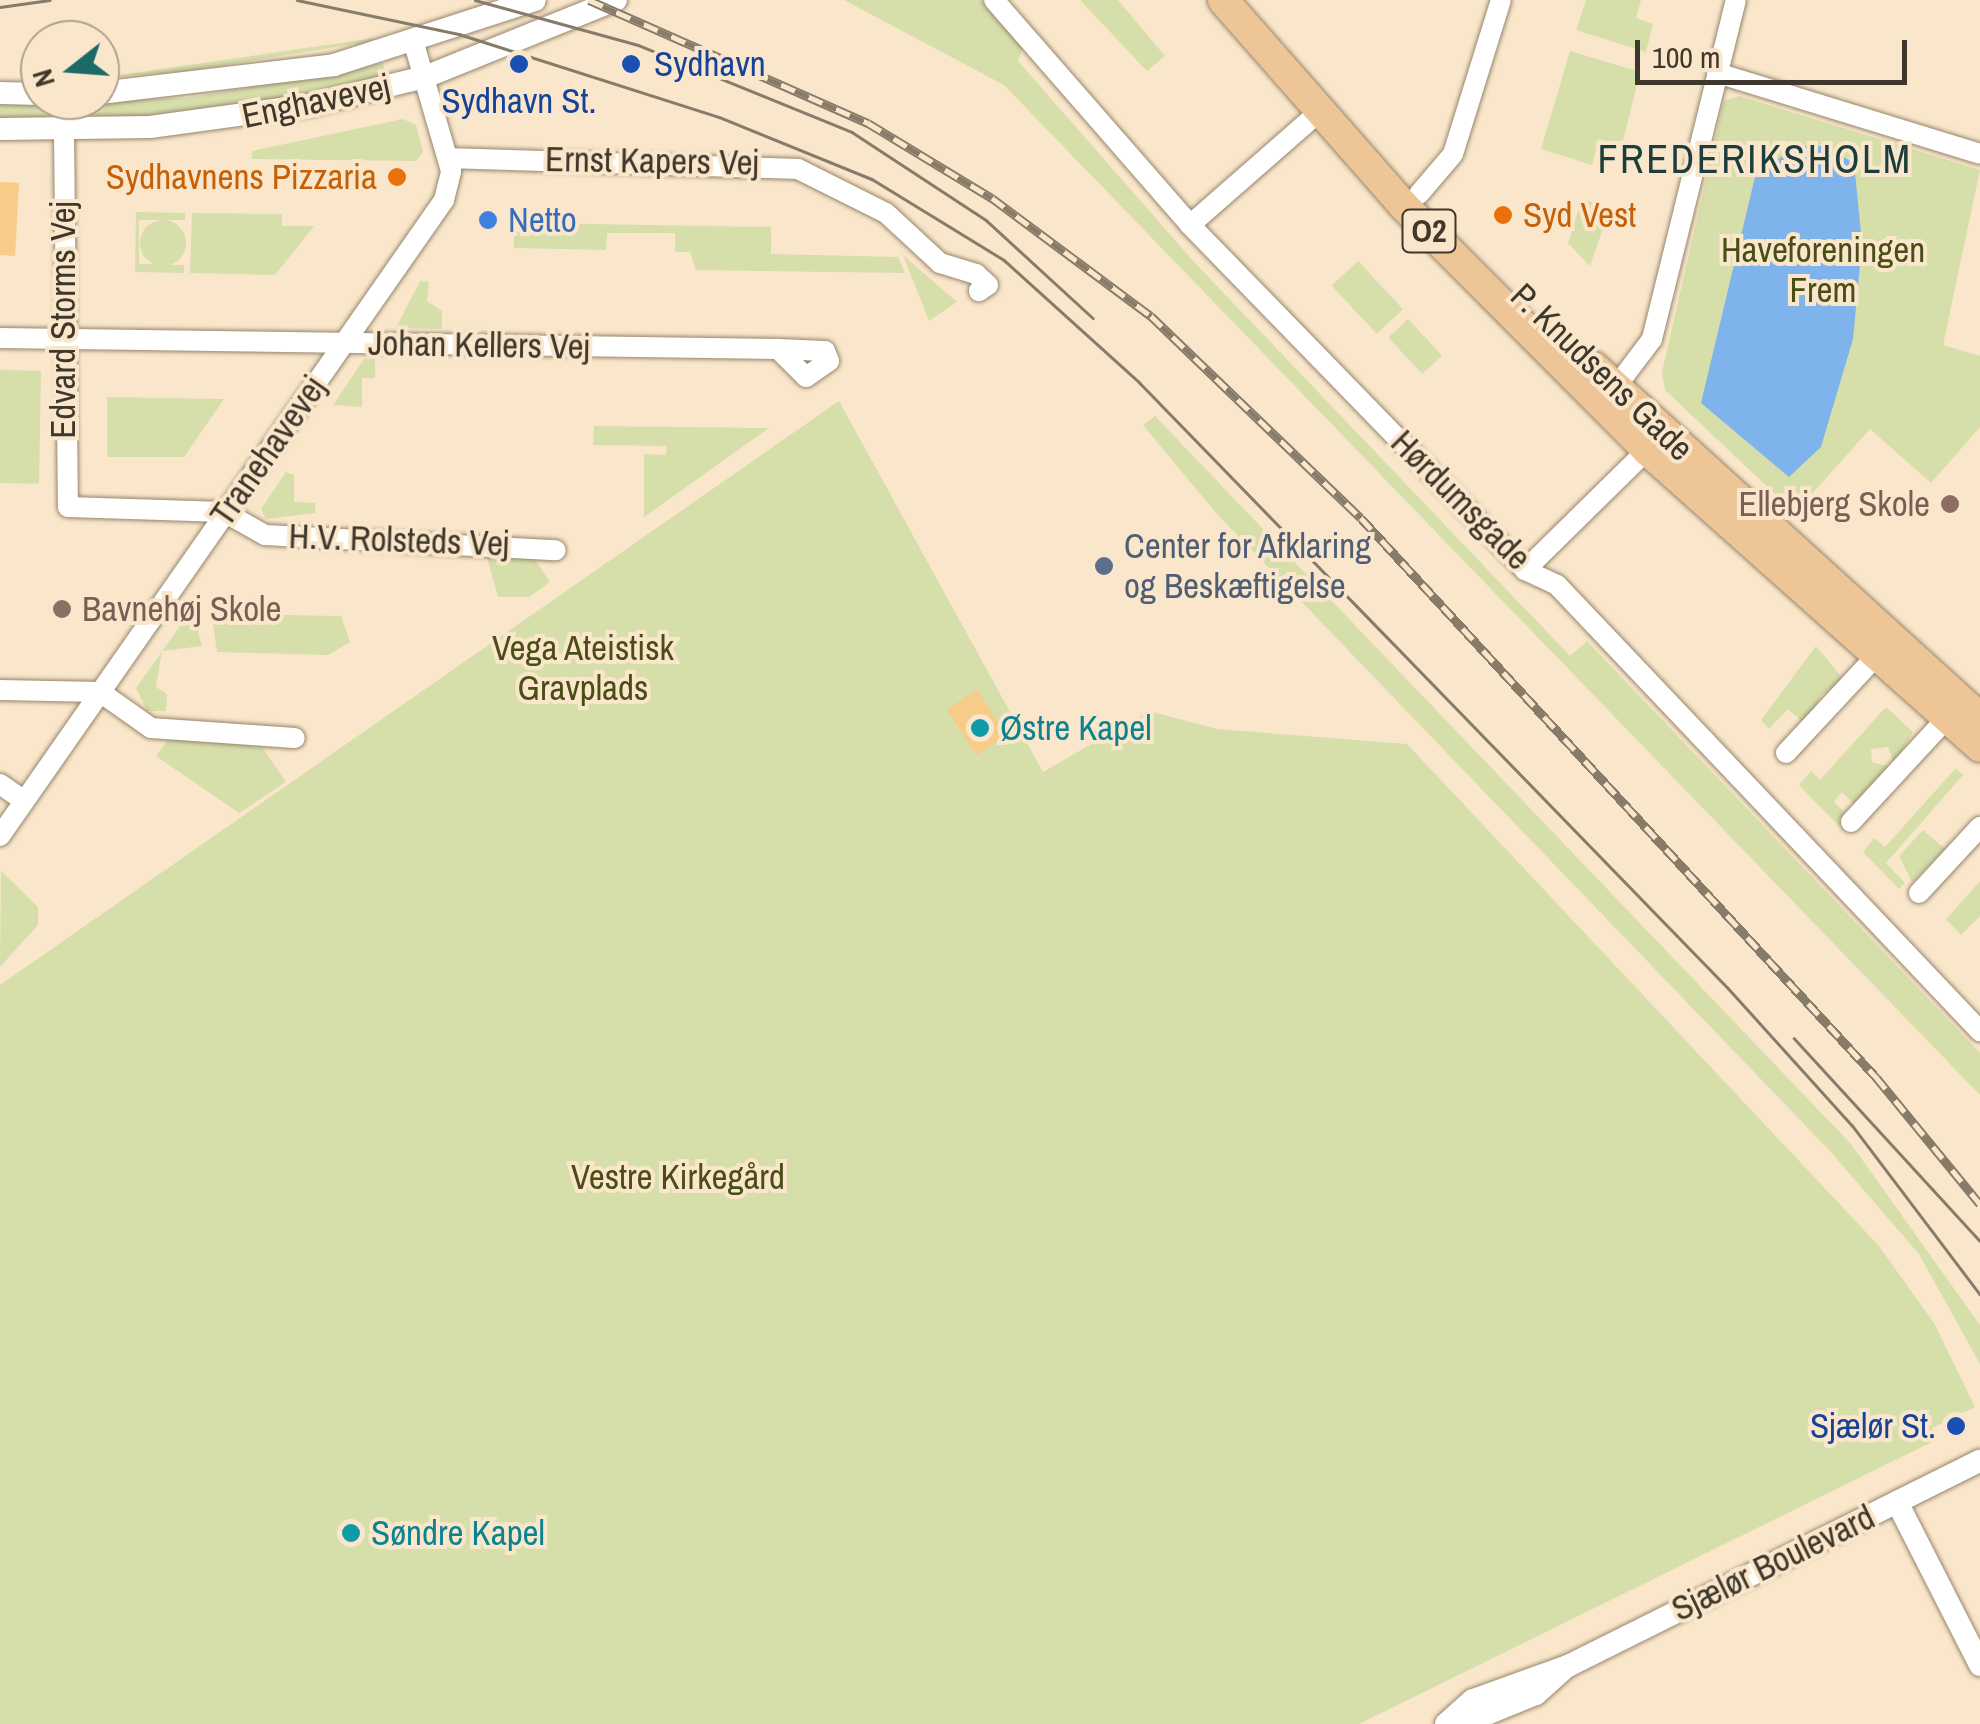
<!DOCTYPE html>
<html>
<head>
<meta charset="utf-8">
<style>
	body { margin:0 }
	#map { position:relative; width:1980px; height:1724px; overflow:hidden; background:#fae7cb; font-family:"Archivo Narrow",sans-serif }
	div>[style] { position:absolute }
	.green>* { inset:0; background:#d6deaa; transform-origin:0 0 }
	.round { border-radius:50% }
	.water>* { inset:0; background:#7eb4eb }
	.building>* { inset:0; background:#f7cb88; transform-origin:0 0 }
	.roads { filter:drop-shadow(0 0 2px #97866c) drop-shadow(0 0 2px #97866c) }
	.minor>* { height:20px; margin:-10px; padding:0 10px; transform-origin:10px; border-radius:10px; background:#fff }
	.tertiary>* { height:22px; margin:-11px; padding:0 11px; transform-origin:11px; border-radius:11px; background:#fff }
	.primary>* { height:30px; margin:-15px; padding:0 15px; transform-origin:15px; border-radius:15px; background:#edc597 }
	.tram>* { height:2.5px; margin:-1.25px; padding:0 1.25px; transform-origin:1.25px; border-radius:1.25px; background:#877c6a }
	.rail>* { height:9px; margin-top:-4.5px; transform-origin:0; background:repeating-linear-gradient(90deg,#fae7cb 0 15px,#877c6a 0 30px); box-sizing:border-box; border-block:2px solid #877c6a }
	.dots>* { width:28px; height:28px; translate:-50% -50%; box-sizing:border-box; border:5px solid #fae7cb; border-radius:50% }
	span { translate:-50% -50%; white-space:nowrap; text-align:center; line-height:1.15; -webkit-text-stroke:8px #fae7cb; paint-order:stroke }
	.shield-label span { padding:2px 8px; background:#fae7cb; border:2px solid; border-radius:8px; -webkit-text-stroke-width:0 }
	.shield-label { font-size:32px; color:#3e372c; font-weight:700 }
	.transit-label { font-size:35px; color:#164399 }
	.left { translate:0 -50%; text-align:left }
	.right { translate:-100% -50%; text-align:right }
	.street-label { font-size:35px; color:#3e372c }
	.food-label { font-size:35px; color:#c56008 }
	.shop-label { font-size:35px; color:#366cbe }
	.park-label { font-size:35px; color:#494e17 }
	.education-label { font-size:35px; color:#785e54 }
	.service-label { font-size:35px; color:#4e5e75 }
	.culture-label { font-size:35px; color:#0d838f }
	.quarter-label { font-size:40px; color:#1b3d3d; letter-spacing:2.5px }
	.north { position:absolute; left:20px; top:20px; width:100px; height:100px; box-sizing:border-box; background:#fae7cb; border:2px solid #afa18b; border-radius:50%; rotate:253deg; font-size:28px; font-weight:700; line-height:40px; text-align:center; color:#3e372c }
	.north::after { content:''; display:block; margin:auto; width:35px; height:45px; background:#1c6968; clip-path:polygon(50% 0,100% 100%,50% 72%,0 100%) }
	.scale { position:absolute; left:1635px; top:40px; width:272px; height:45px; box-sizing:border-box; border:5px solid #3e372c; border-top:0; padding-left:12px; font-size:30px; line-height:35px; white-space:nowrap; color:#3e372c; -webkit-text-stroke:8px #fae7cb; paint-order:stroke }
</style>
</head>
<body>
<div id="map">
	<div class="green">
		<i style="clip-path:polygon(844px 0,981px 0,1023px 47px,1018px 61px,1195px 263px,1570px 656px,1587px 641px,1980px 1053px,1980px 1095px,1004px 85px)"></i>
		<i style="clip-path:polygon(1080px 0,1118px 0,1165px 56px,1147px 71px)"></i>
		<i style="clip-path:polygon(1586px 0,1641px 0,1636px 18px,1653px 24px,1646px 52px,1576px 30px)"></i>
		<i style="clip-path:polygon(375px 38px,357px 48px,355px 44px,188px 71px,100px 78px)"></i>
		<i style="clip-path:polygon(1570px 51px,1640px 72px,1622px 145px,1599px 139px,1592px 165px,1541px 149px)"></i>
		<i style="clip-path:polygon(383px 63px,388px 79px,187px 116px,0 122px,0 102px,187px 98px)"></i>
		<i style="clip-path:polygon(1739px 96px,1980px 170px,1943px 345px,1980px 356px,1980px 427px,1931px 483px,1870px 429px,1795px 513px,1665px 390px,1662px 372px,1724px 101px)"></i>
		<i style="clip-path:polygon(403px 119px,416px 125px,423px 152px,416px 161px,252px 159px,252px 151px)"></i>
		<i style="clip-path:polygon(1582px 199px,1610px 208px,1590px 266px,1568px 243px)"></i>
		<i style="clip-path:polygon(136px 212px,185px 213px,185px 220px,139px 220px,139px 264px,184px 265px,184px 273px,135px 272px)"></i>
		<i style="clip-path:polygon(192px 213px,282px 214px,282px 226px,314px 226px,275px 275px,190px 273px)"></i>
		<i class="round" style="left:140px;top:220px;width:46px;height:46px"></i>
		<i style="clip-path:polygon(531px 223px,771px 227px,771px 254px,898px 257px,905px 273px,696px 270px,690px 252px,675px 252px,675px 233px,607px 233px,606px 250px,514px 248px,514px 232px,531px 232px)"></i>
		<i style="clip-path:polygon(903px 255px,957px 302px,929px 321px)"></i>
		<i style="left:1358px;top:261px;width:66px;height:36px;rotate:47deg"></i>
		<i style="clip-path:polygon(420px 281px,429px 282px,427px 301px,442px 311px,442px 329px,396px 328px)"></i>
		<i style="left:1408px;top:319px;width:50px;height:27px;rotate:47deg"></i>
		<i style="clip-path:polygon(364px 359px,375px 359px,375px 378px,362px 378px,362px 407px,333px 405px)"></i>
		<i style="left:0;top:370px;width:41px;height:113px;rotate:1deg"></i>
		<i style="clip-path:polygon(107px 397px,224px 399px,184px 457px,107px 457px)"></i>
		<i style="clip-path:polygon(839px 401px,1043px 772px,1149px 711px,1217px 729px,1407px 744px,1879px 1246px,1934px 1323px,1975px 1407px,1932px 1428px,1936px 1440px,1359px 1724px,0 1724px,0 985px)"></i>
		<i style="clip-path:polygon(1155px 416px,1851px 1144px,1980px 1325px,1980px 1364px,1919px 1254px,1829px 1150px,1216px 513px,1143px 425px)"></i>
		<i style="clip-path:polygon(594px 426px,769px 428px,644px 517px,644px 454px,666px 455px,667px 446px,593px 445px)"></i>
		<i style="clip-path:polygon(286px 472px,294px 475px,294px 502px,315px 503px,315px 513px,266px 519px,261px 509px)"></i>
		<i style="clip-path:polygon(486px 554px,533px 557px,550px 582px,529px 597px,498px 597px)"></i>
		<i style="clip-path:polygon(192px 609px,202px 646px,162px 651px,156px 687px,167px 694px,166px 711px,147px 711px,136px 688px)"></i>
		<i style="clip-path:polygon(220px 614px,341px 616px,350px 642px,328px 655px,217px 652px,212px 616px)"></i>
		<i style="clip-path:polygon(1816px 646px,1844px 680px,1822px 694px,1805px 724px,1788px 709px,1769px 729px,1761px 720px)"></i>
		<i style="clip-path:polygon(1886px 707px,1913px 732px,1894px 764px,1888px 747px,1871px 749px,1872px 762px,1891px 767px,1856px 806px,1842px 792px,1834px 802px,1847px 815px,1839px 826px,1799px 785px,1811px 771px,1820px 780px)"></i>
		<i style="clip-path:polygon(170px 737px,256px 738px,286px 782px,239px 813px,156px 756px)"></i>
		<i style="clip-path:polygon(1956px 768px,1963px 775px,1886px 863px,1905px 883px,1899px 889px,1863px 852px,1874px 838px,1885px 847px)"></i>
		<i style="clip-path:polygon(1923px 830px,1945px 849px,1951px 844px,1912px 882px,1899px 856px)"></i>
		<i style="clip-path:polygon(1px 871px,38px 907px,38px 925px,0 967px)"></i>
		<i style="clip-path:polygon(1980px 881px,1980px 916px,1961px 935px,1946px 919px)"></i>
	</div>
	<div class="water">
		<i style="clip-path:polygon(1795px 146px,1824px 146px,1854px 163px,1862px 243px,1853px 339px,1821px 447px,1789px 477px,1701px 403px,1755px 177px)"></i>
	</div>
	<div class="building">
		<i style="left:0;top:182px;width:19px;height:73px;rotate:3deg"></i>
		<i style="left:977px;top:690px;width:54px;height:36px;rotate:57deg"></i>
	</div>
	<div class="roads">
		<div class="minor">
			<i style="left:994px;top:0;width:298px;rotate:48.9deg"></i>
			<i style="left:1190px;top:225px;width:481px;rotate:45.8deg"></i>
			<i style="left:1525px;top:570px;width:35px;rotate:25deg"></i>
			<i style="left:1557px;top:585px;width:615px;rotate:46.52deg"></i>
			<i style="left:1717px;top:73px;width:275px;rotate:17.1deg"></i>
			<i style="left:64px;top:131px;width:376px;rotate:89.4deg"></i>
			<i style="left:68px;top:507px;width:156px;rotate:1.8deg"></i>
			<i style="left:224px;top:512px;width:47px;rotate:29.3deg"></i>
			<i style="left:265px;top:535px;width:291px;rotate:3deg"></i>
			<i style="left:448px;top:158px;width:350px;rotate:1.8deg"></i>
			<i style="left:798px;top:169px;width:98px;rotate:26.6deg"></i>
			<i style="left:886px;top:213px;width:74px;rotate:42.8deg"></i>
			<i style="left:940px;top:263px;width:38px;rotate:17deg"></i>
			<i style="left:976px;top:274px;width:16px;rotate:43deg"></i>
			<i style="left:988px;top:285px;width:11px;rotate:146deg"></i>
			<i style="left:1419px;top:194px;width:52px;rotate:-49.6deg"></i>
			<i style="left:1453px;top:154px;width:161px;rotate:-72.7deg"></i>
			<i style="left:1190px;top:225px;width:170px;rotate:-41.2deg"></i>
			<i style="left:0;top:338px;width:778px;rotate:0.81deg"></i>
			<i style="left:778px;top:349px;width:47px;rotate:2.4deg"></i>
			<i style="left:825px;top:351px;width:11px;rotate:68deg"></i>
			<i style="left:829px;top:361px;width:28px;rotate:145deg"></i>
			<i style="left:806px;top:377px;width:40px;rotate:-135deg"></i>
			<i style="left:1615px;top:388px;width:61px;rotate:-52.9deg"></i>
			<i style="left:1652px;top:339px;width:349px;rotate:-76.1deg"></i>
			<i style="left:1525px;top:570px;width:171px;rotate:-44.5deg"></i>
			<i style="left:0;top:690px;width:100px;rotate:1.1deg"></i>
			<i style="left:100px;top:692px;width:62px;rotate:35.2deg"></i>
			<i style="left:151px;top:728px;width:144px;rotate:4deg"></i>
			<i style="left:1786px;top:753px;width:134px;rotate:-47.1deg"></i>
			<i style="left:0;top:784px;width:28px;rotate:35deg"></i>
			<i style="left:1851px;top:822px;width:142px;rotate:-47.3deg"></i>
			<i style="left:0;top:836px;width:776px;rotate:-55.08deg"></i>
			<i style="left:444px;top:200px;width:30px;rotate:-76deg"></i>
			<i style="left:451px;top:171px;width:132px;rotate:-106.2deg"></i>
			<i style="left:1919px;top:893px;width:90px;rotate:-47.3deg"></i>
		</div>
		<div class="tertiary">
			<i style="left:0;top:93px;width:40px;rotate:1.4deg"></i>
			<i style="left:100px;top:93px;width:236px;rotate:-6.8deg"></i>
			<i style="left:334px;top:65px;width:211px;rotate:-17.9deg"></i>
			<i style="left:0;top:129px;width:150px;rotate:-0.8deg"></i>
			<i style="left:150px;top:127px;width:162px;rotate:-7.8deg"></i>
			<i style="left:310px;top:105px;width:118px;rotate:-13.7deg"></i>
			<i style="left:425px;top:77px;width:206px;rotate:-22deg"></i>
			<i style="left:1897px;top:1502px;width:183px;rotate:63deg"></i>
			<i style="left:1446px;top:1724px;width:36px;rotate:-42deg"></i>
			<i style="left:1473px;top:1700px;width:101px;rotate:-19.7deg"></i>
			<i style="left:1568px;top:1666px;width:460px;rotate:-26.5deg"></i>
			<i style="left:1462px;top:1724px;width:80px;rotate:-22.1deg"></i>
			<i style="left:1536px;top:1694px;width:39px;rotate:-42deg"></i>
		</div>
		<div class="primary">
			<i style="left:1223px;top:0;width:273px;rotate:48.7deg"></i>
			<i style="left:1403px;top:205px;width:346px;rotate:45.1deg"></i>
			<i style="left:1647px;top:450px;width:446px;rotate:41.7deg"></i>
			<i style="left:1594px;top:367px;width:522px;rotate:42.28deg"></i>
		</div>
	</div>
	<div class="tram">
		<i style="left:297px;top:0;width:166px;rotate:11.9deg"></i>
		<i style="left:459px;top:34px;width:273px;rotate:17.7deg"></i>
		<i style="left:719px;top:117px;width:165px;rotate:22.1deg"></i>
		<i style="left:872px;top:179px;width:155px;rotate:31.5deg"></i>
		<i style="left:1004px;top:260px;width:183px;rotate:42.1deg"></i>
		<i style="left:1140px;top:383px;width:844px;rotate:45.82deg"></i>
		<i style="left:1728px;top:988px;width:185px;rotate:47.9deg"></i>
		<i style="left:1852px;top:1125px;width:212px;rotate:52.9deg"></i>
		<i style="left:475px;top:0;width:169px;rotate:15.4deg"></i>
		<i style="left:638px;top:45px;width:231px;rotate:22.1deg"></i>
		<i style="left:852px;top:132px;width:160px;rotate:33.3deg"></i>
		<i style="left:986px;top:220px;width:145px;rotate:42.5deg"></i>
		<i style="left:0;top:7px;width:50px;rotate:-8deg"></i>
		<i style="left:1794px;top:1038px;width:275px;rotate:47.5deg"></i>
	</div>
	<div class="rail">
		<i style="left:589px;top:0;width:305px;rotate:23.8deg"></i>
		<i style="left:868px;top:123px;width:145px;rotate:31.2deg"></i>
		<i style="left:992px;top:198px;width:198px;rotate:36.6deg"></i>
		<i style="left:1151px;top:316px;width:291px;rotate:43.9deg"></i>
		<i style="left:1361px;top:518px;width:760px;rotate:47.35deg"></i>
		<i style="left:1876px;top:1077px;width:164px;rotate:50.7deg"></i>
	</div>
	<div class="dots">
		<i style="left:519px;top:64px;background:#1a4fb4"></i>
		<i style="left:631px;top:64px;background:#1a4fb4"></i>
		<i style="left:397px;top:177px;background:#e8710a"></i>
		<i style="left:1503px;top:215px;background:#e8710a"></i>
		<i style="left:488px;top:220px;background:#3f7fe0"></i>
		<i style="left:1950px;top:504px;background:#8d6e63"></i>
		<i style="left:1104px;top:566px;background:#5c6f8a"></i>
		<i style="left:62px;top:609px;background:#8d6e63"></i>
		<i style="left:980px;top:728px;background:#0f9aa8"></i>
		<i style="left:1956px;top:1426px;background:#1a4fb4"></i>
		<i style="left:351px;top:1533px;background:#0f9aa8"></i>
	</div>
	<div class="shield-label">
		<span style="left:1429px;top:231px">O2</span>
	</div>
	<div class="transit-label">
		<span class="left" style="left:654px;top:64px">Sydhavn</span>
		<span style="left:519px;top:101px">Sydhavn St.</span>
		<span class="right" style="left:1936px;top:1426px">Sjælør St.</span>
	</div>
	<div class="street-label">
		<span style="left:316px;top:101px;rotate:-12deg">Enghavevej</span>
		<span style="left:652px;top:161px;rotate:1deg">Ernst Kapers Vej</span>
		<span style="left:63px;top:320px;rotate:-90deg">Edvard Storms Vej</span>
		<span style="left:479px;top:345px;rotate:1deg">Johan Kellers Vej</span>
		<span style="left:1602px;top:372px;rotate:44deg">P. Knudsens Gade</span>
		<span style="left:268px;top:451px;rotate:-55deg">Tranehavevej</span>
		<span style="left:1461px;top:500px;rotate:45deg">Hørdumsgade</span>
		<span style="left:399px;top:540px;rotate:2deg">H.V. Rolsteds Vej</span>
		<span style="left:1773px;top:1563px;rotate:-26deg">Sjælør Boulevard</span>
	</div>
	<div class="food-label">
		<span class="right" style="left:377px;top:177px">Sydhavnens Pizzaria</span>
		<span class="left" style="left:1523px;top:215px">Syd Vest</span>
	</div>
	<div class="shop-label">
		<span class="left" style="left:508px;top:220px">Netto</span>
	</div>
	<div class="park-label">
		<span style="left:1823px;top:270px">Haveforeningen<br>Frem</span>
		<span style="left:583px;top:668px">Vega Ateistisk<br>Gravplads</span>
		<span style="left:678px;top:1177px">Vestre Kirkegård</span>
	</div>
	<div class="education-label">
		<span class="right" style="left:1930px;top:504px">Ellebjerg Skole</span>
		<span class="left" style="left:82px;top:609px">Bavnehøj Skole</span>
	</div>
	<div class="service-label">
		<span class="left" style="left:1124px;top:566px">Center for Afklaring<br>og Beskæftigelse</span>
	</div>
	<div class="culture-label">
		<span class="left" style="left:1000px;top:728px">Østre Kapel</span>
		<span class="left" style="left:371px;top:1533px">Søndre Kapel</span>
	</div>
	<div class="quarter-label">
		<span style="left:1755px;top:159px">FREDERIKSHOLM</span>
	</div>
	<div class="north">N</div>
	<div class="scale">100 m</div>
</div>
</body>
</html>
